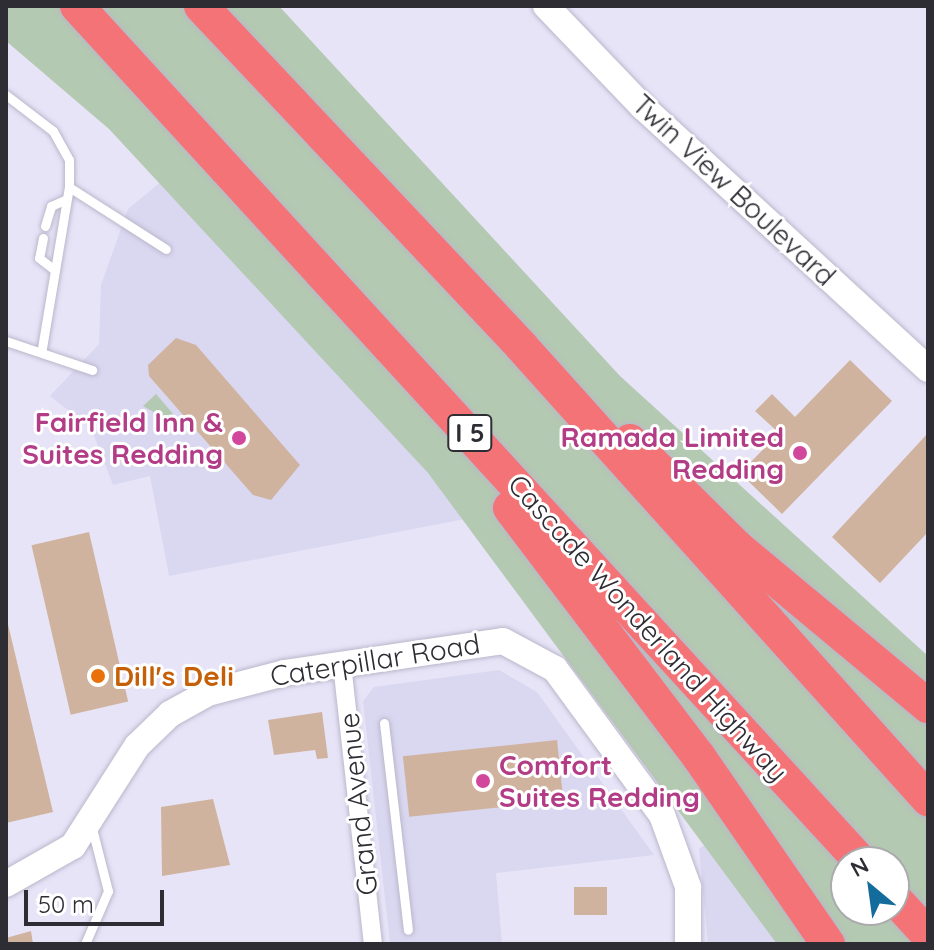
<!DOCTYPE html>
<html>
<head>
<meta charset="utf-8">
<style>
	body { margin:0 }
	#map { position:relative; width:934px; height:950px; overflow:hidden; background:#e7e4f8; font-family:Quicksand,sans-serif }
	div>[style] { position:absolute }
	.built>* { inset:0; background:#dad7f1 }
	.green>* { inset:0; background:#b4c9b1 }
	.building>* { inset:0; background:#d0b39f; transform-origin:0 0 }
	.roads { filter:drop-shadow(0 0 2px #bab7ca) drop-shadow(0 0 2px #bab7ca) }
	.lane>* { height:9px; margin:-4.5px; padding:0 4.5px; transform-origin:4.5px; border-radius:4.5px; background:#fff }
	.street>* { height:18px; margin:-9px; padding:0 9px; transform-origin:9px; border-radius:9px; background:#fff }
	.secondary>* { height:26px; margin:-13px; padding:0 13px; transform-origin:13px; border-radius:13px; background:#fff }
	.highway>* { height:34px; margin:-17px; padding:0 17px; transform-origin:17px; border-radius:17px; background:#f47376 }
	.dots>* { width:22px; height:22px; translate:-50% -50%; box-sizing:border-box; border:4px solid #fff; border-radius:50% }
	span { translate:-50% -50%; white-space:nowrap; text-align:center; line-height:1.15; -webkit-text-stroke:6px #fff; paint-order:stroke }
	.shield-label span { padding:2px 6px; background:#fff; border:2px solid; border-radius:6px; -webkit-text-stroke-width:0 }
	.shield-label { font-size:26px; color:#2e2d34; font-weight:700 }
	.street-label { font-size:28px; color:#2e2d34 }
	.hotel-label { font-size:28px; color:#b23c85; font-weight:700 }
	.right { translate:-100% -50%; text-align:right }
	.left { translate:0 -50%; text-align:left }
	.food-label { font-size:28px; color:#c56008; font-weight:700 }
	.frame { position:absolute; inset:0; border:8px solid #2e2d34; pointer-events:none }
	.north { position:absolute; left:830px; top:846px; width:80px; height:80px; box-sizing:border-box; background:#fff; border:2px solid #ababae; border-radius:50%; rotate:331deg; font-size:22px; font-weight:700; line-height:32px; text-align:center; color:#2e2d34 }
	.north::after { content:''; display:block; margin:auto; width:28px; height:36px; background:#136c9b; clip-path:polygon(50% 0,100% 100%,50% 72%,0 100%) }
	.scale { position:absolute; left:24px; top:890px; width:140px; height:36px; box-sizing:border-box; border:4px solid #2e2d34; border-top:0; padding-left:10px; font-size:24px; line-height:28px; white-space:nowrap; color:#2e2d34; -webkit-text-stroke:6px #fff; paint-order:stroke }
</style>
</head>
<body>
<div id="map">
	<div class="built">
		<i style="clip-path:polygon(162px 181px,428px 473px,465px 519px,169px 576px,150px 476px,113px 485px,91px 428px,50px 396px,99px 344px,101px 285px,128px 209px)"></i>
		<i style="clip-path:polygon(499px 670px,537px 692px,654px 855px,496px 873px,502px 944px,390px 944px,363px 701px,374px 687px)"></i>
		<i style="clip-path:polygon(708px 842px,777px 944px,708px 944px,699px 849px)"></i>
	</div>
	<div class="green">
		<i style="clip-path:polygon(evenodd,6px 6px,279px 6px,620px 376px,928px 656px,928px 944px,777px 944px,428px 473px,109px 129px,6px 41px,6px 6px,846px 862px,894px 862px,894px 910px,846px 910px,846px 862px)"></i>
		<i style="clip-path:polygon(156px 394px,174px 415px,180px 427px,143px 406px)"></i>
	</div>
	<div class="building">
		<i style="clip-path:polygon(176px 338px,196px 345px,300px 465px,271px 500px,253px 495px,149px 376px,148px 365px)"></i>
		<i style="clip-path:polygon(850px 360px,892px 401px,782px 514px,740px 473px,779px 433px,755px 411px,772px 394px,795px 417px)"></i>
		<i style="clip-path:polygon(928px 433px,928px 532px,880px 583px,832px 537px)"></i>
		<i style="left:89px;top:532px;width:174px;height:59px;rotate:77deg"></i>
		<i style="clip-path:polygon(6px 616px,53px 812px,6px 823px)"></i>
		<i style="clip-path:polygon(322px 712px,328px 758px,317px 759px,315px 750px,274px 755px,268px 720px)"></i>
		<i style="left:557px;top:740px;width:61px;height:155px;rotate:84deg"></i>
		<i style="clip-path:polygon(213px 799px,230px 865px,162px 876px,161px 807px)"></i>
		<i style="left:607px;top:887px;width:28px;height:33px;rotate:90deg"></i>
		<i style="clip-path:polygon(31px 931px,33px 944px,6px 944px,6px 938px)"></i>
	</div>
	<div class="roads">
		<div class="lane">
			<i style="left:6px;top:95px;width:59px;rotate:37.5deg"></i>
			<i style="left:53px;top:131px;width:33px;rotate:61deg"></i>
			<i style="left:69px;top:160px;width:27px;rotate:90deg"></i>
			<i style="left:69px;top:187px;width:115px;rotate:32.6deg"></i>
			<i style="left:45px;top:226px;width:21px;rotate:-73deg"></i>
			<i style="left:51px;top:206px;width:17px;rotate:-24deg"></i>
			<i style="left:43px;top:238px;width:20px;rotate:101deg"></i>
			<i style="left:39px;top:258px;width:20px;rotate:37deg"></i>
			<i style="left:6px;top:341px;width:91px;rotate:18.6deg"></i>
			<i style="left:42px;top:348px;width:163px;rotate:-80.5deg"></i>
			<i style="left:384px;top:723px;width:208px;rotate:83.4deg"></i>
			<i style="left:85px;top:944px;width:58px;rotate:-66.5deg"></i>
			<i style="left:108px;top:891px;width:65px;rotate:-104.3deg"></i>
		</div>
		<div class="street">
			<i style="left:342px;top:664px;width:282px;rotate:83.7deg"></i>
		</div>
		<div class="secondary">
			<i style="left:546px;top:6px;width:140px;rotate:46.2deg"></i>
			<i style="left:643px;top:107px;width:387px;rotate:42.6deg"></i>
			<i style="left:6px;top:884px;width:77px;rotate:-29.6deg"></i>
			<i style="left:73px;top:846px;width:119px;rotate:-57.4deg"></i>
			<i style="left:137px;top:746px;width:46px;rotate:-44.1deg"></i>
			<i style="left:170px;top:714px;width:43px;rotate:-28.9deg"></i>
			<i style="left:208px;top:693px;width:79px;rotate:-14.7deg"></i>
			<i style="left:284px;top:673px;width:221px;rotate:-8.3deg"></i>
			<i style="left:503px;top:641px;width:59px;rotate:28.3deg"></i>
			<i style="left:555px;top:669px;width:181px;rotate:53.8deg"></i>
			<i style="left:662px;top:815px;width:77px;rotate:70.1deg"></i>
			<i style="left:688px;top:887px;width:57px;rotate:90deg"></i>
		</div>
		<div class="highway">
			<i style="left:77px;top:6px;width:1161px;rotate:47.51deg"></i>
			<i style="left:201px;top:6px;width:468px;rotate:46.7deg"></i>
			<i style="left:522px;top:347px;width:608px;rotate:48.07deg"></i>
			<i style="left:630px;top:441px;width:151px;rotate:44.7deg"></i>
			<i style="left:737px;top:547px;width:249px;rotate:39.8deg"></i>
			<i style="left:510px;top:508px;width:313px;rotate:52.8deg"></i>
			<i style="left:699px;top:757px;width:227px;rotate:55.4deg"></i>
			<i style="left:894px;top:898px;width:50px;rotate:47.4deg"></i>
		</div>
	</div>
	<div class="dots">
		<i style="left:239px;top:438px;background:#d1479c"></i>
		<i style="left:800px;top:453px;background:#d1479c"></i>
		<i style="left:98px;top:676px;background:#e8710a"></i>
		<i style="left:483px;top:781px;background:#d1479c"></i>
	</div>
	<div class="shield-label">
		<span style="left:470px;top:433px">I 5</span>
	</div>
	<div class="street-label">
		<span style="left:734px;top:190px;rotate:43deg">Twin View Boulevard</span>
		<span style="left:648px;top:628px;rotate:48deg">Cascade Wonderland Highway</span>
		<span style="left:375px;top:660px;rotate:-9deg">Caterpillar Road</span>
		<span style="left:358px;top:804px;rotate:-96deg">Grand Avenue</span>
	</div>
	<div class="hotel-label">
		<span class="right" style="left:223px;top:438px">Fairfield Inn &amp;<br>Suites Redding</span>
		<span class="right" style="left:784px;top:453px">Ramada Limited<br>Redding</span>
		<span class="left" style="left:499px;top:781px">Comfort<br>Suites Redding</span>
	</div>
	<div class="food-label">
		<span class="left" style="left:114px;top:676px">Dill's Deli</span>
	</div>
	<div class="frame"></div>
	<div class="north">N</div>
	<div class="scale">50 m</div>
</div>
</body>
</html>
